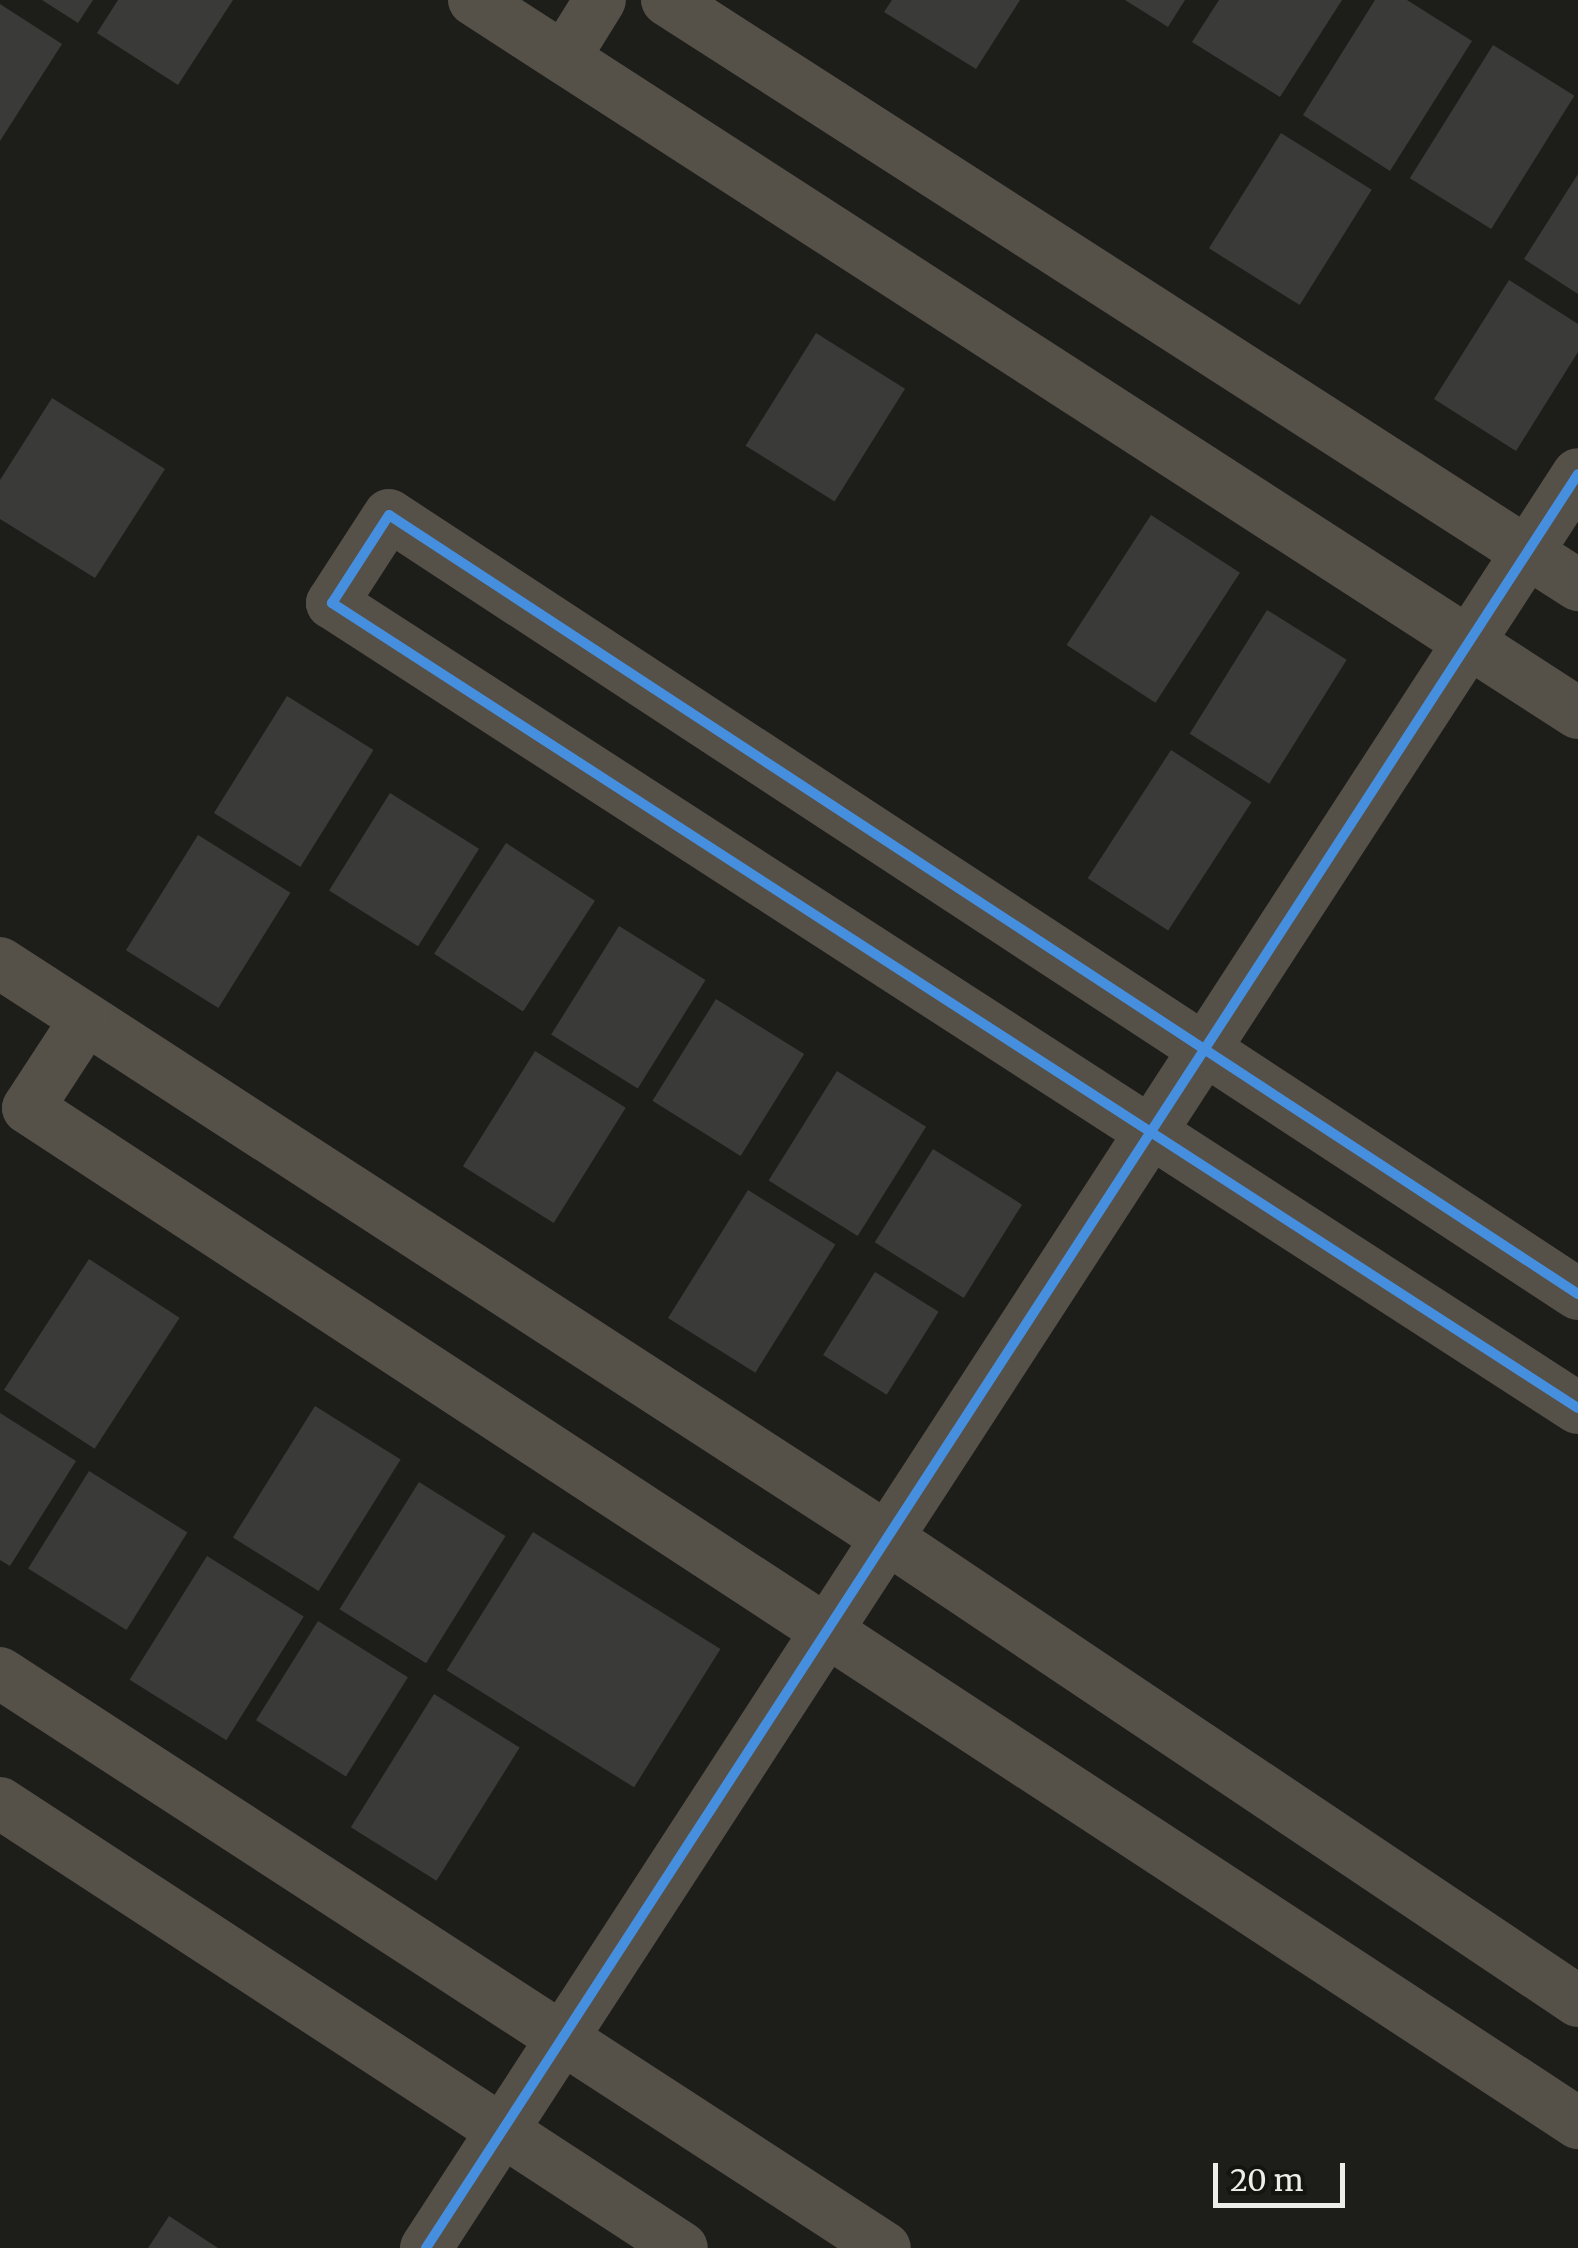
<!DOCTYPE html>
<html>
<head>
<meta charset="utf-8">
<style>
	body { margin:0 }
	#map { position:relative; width:1578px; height:2248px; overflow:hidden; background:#1d1d1a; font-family:Merriweather,serif }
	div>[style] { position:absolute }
	.building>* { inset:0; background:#3a3a38; transform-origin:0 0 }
	.minor>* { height:52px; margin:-26px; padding:0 26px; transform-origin:26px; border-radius:26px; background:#555048 }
	.cycleway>* { height:10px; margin:-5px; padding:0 5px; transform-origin:5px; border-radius:5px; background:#468fdf }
	span { translate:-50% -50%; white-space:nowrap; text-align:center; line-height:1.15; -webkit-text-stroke:8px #151510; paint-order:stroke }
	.scale { position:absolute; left:1213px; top:2163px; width:132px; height:45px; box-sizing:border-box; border:5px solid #edede9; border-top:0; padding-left:12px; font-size:30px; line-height:35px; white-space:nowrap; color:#edede9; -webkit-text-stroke:8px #151510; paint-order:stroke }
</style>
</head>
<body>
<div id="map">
	<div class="building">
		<i style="clip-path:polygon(42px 0,93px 0,78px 23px)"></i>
		<i style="clip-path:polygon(118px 0,233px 0,178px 85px,97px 33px)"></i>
		<i style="clip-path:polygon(892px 0,1020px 0,976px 69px,884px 12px)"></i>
		<i style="clip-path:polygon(1125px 0,1185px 0,1168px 27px)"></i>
		<i style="clip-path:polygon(1219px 0,1342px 0,1280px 97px,1192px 42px)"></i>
		<i style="clip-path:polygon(1375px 0,1407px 0,1472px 41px,1390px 171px,1303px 115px)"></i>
		<i style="clip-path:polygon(0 4px,62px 44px,0 141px)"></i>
		<i style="left:1493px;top:45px;width:96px;height:157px;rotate:32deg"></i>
		<i style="left:1281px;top:133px;width:107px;height:136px;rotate:32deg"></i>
		<i style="clip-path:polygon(1578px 174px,1578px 294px,1524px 259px)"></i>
		<i style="clip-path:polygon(1509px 280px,1578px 324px,1578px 352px,1516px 451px,1434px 399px)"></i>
		<i style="left:816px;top:333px;width:105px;height:133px;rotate:32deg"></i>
		<i style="clip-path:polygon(52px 398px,165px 469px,95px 578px,0 519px,0 480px)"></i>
		<i style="left:1151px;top:515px;width:106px;height:155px;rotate:33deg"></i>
		<i style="left:1267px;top:610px;width:94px;height:146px;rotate:32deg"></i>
		<i style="left:287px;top:696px;width:102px;height:138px;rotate:32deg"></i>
		<i style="left:1171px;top:750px;width:96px;height:153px;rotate:33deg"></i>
		<i style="left:390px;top:793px;width:105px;height:115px;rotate:32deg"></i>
		<i style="left:198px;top:835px;width:109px;height:136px;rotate:32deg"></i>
		<i style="left:506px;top:843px;width:106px;height:132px;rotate:33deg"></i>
		<i style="left:619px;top:926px;width:102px;height:128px;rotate:32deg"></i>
		<i style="left:716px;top:999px;width:104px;height:120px;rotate:32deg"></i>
		<i style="left:535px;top:1051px;width:107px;height:136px;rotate:32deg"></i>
		<i style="left:837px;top:1071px;width:105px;height:129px;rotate:32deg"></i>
		<i style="left:933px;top:1149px;width:105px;height:110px;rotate:32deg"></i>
		<i style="left:748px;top:1190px;width:103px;height:151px;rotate:32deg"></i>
		<i style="left:89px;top:1259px;width:108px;height:156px;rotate:33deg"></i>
		<i style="left:875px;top:1272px;width:75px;height:98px;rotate:32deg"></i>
		<i style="left:315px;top:1406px;width:101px;height:155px;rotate:32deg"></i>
		<i style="clip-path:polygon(0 1413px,76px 1461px,10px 1566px,0 1560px)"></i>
		<i style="left:89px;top:1471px;width:116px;height:115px;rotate:32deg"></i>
		<i style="left:419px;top:1482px;width:102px;height:150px;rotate:32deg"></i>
		<i style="left:533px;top:1532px;width:221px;height:163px;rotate:32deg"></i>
		<i style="left:207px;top:1556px;width:114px;height:146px;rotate:32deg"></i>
		<i style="left:318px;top:1621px;width:106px;height:117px;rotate:32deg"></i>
		<i style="left:434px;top:1694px;width:101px;height:157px;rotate:32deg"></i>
		<i style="clip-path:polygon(169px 2216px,218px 2248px,148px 2248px)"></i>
	</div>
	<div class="minor">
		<i style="left:474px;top:0;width:1314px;rotate:32.86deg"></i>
		<i style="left:667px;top:0;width:1083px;rotate:32.71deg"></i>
		<i style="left:564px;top:58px;width:68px;rotate:-58.2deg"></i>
		<i style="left:0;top:963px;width:1057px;rotate:32.95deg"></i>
		<i style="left:887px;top:1538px;width:832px;rotate:33.82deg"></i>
		<i style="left:86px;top:1019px;width:106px;rotate:123.1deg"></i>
		<i style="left:28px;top:1108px;width:1853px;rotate:33.22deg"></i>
		<i style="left:1578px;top:1294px;width:1421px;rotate:-146.77deg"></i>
		<i style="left:389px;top:515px;width:105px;rotate:122.9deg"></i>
		<i style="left:332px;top:603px;width:1483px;rotate:32.87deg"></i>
		<i style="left:0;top:1673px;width:1055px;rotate:33.01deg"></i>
		<i style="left:0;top:1803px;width:814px;rotate:33.12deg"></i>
		<i style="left:426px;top:2248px;width:2115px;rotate:-57deg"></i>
	</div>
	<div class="cycleway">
		<i style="left:1578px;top:1294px;width:1421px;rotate:-146.77deg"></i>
		<i style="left:389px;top:515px;width:105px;rotate:122.9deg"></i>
		<i style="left:332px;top:603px;width:1483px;rotate:32.87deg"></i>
		<i style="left:426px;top:2248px;width:2115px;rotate:-57deg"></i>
	</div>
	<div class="scale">20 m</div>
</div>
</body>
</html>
